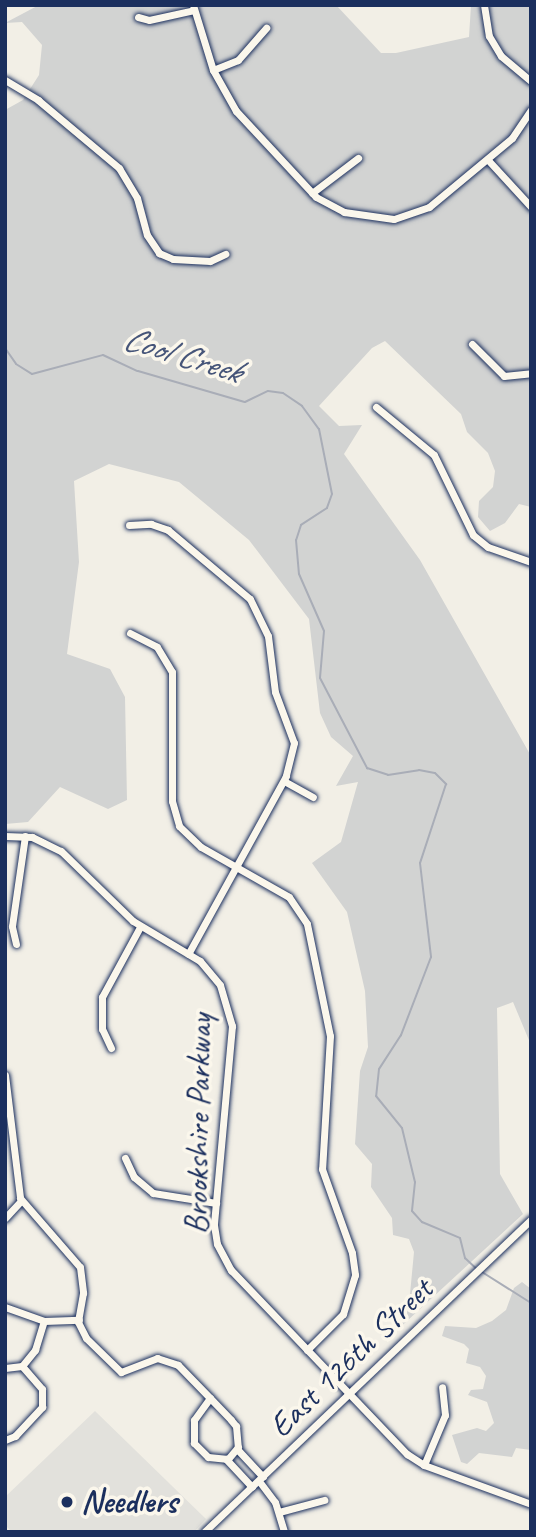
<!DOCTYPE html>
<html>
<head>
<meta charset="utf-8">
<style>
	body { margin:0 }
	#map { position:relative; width:536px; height:1537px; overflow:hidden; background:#f2efe6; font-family:Caveat,sans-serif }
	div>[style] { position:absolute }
	.built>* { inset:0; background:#e2e1dc }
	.green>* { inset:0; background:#d2d3d2 }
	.stream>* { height:2px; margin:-1px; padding:0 1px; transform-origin:1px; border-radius:1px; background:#a9adb7 }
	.roads { filter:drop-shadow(0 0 2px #1b2f5e) drop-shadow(0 0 2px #1b2f5e) }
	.minor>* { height:7px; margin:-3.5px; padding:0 3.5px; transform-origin:3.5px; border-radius:3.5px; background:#fbf7ec }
	.dots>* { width:19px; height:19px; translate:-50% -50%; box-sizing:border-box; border:4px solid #fbf7ec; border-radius:50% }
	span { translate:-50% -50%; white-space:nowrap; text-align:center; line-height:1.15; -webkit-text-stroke:7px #fbf7ec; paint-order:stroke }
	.street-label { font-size:33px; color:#1b2f5e }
	.poi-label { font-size:33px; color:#1b2f5e; font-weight:700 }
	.left { translate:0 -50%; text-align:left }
	.water-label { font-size:35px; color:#465579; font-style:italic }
	.frame { position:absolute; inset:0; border:7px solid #1b2f5e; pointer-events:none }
</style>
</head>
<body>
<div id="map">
	<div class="built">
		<i style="clip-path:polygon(95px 1411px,206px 1519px,194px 1532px,12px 1532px,5px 1525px,5px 1497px)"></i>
	</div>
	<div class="green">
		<i style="clip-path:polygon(39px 5px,336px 5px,381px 53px,396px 53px,469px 37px,471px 5px,531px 5px,531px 507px,519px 504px,505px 523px,490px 531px,478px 517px,479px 501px,493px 487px,495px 471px,488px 453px,467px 432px,461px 414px,385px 341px,372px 348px,319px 406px,339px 426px,362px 425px,344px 454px,420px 560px,531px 756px,531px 1045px,513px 1002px,497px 1008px,500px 1174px,523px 1214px,394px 1333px,398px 1314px,410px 1294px,414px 1252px,409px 1239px,393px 1235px,392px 1218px,371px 1187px,372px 1164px,355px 1144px,360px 1071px,368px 1047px,365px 991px,347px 912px,312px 863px,341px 842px,358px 782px,336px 786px,353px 756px,331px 737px,320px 713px,309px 619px,249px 540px,179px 482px,109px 464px,74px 481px,79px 562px,67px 654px,110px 669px,125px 697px,127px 800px,108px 809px,60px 787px,28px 822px,5px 824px,5px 110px,23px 100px,39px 75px,42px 45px,22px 22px,5px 23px)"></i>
		<i style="clip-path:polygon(522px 1282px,531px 1289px,531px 1450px,516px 1448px,512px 1457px,479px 1453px,467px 1464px,461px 1462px,452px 1435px,477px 1428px,486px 1431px,494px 1423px,487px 1402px,468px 1395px,471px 1390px,483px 1389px,486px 1376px,480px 1367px,466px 1363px,469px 1349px,464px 1344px,442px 1336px,445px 1326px,476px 1328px,492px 1321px,506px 1310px,514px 1288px)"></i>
	</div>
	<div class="stream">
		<i style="left:5px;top:348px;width:19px;rotate:55deg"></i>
		<i style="left:16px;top:364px;width:19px;rotate:32deg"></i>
		<i style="left:32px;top:374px;width:73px;rotate:-15deg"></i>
		<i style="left:103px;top:355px;width:38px;rotate:25deg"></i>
		<i style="left:138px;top:371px;width:111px;rotate:16.2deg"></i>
		<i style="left:245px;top:402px;width:25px;rotate:-26deg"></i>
		<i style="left:268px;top:391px;width:15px;rotate:8deg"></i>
		<i style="left:283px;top:393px;width:23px;rotate:34deg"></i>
		<i style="left:302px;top:406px;width:29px;rotate:54deg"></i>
		<i style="left:319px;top:429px;width:66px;rotate:78.7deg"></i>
		<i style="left:332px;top:494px;width:15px;rotate:110deg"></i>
		<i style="left:327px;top:508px;width:31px;rotate:147deg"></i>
		<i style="left:301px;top:525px;width:16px;rotate:108deg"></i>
		<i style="left:296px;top:540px;width:34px;rotate:85deg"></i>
		<i style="left:299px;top:574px;width:62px;rotate:66.3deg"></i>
		<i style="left:324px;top:631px;width:47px;rotate:94.9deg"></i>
		<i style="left:320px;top:678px;width:102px;rotate:62.4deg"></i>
		<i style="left:367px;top:768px;width:22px;rotate:18deg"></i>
		<i style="left:388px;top:775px;width:31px;rotate:-9deg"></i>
		<i style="left:419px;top:770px;width:16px;rotate:11deg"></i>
		<i style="left:435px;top:773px;width:16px;rotate:45deg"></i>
		<i style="left:446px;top:784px;width:83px;rotate:108.2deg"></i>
		<i style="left:420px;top:863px;width:95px;rotate:83.3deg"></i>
		<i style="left:431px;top:957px;width:84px;rotate:111deg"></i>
		<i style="left:401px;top:1035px;width:40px;rotate:122.9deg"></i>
		<i style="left:379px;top:1069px;width:27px;rotate:96deg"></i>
		<i style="left:376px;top:1096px;width:41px;rotate:50.9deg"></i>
		<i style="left:402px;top:1128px;width:56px;rotate:76.5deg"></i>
		<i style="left:415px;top:1182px;width:29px;rotate:96deg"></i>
		<i style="left:412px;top:1211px;width:15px;rotate:48deg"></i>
		<i style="left:422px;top:1222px;width:41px;rotate:22.8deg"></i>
		<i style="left:460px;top:1238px;width:21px;rotate:76deg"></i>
		<i style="left:465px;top:1258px;width:16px;rotate:43deg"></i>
		<i style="left:482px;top:1272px;width:58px;rotate:32.3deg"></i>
	</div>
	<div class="roads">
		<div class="minor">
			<i style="left:193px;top:5px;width:68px;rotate:72.9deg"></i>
			<i style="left:213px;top:70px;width:47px;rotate:60.7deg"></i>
			<i style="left:236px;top:111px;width:117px;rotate:47.1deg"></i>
			<i style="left:316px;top:197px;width:32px;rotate:28deg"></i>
			<i style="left:344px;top:212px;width:50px;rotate:8deg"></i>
			<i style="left:394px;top:219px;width:37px;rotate:-19deg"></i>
			<i style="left:429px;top:207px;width:108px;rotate:-39.7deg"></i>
			<i style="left:512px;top:138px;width:34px;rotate:-56deg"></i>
			<i style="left:484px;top:5px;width:31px;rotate:81deg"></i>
			<i style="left:489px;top:36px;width:23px;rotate:59deg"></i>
			<i style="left:501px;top:56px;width:39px;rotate:40deg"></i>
			<i style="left:138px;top:17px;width:11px;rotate:15deg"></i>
			<i style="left:149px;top:20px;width:46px;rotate:-12.5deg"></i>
			<i style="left:213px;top:70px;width:27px;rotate:-22deg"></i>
			<i style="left:238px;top:60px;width:43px;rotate:-48.8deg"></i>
			<i style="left:5px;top:80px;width:39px;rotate:31deg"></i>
			<i style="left:38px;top:100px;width:106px;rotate:40deg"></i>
			<i style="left:119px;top:168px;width:35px;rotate:59deg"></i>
			<i style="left:137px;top:198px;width:38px;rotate:75deg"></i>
			<i style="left:147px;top:235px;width:22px;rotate:56deg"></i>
			<i style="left:159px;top:253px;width:15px;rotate:23deg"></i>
			<i style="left:173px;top:259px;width:37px;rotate:3deg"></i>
			<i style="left:210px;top:261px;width:17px;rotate:-25deg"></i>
			<i style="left:488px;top:160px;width:64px;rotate:47.5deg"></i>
			<i style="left:312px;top:193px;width:58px;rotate:-37.3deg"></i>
			<i style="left:472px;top:344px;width:45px;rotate:45deg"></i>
			<i style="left:504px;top:376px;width:27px;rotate:-6deg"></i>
			<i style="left:376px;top:407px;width:75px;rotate:39.6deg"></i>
			<i style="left:434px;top:455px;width:89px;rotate:64deg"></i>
			<i style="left:473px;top:535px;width:19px;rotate:39deg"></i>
			<i style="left:488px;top:547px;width:46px;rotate:19.2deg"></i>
			<i style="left:129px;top:525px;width:22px;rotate:-3deg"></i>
			<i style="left:151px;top:524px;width:18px;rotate:19deg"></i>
			<i style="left:168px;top:530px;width:107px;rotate:40.1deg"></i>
			<i style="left:250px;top:599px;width:41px;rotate:64.1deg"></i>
			<i style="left:268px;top:636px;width:56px;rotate:82.9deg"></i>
			<i style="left:275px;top:692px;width:54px;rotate:69.6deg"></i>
			<i style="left:294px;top:743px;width:34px;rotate:104deg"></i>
			<i style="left:286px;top:776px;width:203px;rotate:118.8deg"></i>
			<i style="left:130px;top:633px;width:30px;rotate:27deg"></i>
			<i style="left:157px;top:647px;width:29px;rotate:59deg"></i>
			<i style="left:172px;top:672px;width:129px;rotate:90deg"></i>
			<i style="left:172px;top:801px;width:26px;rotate:74deg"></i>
			<i style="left:179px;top:826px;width:30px;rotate:44deg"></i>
			<i style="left:201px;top:847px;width:101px;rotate:29.6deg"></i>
			<i style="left:289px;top:897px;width:32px;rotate:56deg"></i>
			<i style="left:307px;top:924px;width:114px;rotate:78.4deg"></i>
			<i style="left:330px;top:1036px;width:133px;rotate:93.4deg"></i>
			<i style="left:322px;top:1169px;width:89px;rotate:70.3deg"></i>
			<i style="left:352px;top:1253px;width:22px;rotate:82deg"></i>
			<i style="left:355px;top:1275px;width:41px;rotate:107.1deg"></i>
			<i style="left:343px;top:1314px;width:51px;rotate:135deg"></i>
			<i style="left:284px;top:781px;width:33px;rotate:29deg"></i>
			<i style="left:5px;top:836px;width:27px;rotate:2deg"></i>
			<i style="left:32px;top:837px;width:32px;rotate:26deg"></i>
			<i style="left:61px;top:851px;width:100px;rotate:44.2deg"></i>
			<i style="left:133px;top:921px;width:78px;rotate:30.8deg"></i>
			<i style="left:200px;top:961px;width:31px;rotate:50deg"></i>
			<i style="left:220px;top:985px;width:43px;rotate:73.7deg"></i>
			<i style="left:232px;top:1026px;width:200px;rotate:95.2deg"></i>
			<i style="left:214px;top:1225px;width:19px;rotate:81deg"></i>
			<i style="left:217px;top:1244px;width:30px;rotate:62deg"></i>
			<i style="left:231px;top:1270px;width:255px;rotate:46.3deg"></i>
			<i style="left:407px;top:1454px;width:20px;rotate:33deg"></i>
			<i style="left:424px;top:1465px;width:114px;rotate:20deg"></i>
			<i style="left:16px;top:944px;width:18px;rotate:-103deg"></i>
			<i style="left:12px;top:926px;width:91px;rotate:-81.8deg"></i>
			<i style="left:111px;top:1048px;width:21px;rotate:-115deg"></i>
			<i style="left:102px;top:1029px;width:32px;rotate:-90deg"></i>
			<i style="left:102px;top:997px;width:80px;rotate:-61.5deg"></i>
			<i style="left:5px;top:1075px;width:124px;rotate:83deg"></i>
			<i style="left:20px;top:1198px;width:91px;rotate:49deg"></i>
			<i style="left:80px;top:1267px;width:26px;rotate:83deg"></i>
			<i style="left:83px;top:1293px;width:29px;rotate:100deg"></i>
			<i style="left:78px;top:1322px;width:18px;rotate:63deg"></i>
			<i style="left:86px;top:1338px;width:49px;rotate:44.2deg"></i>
			<i style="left:121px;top:1372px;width:39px;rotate:-21deg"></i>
			<i style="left:157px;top:1358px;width:22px;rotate:18deg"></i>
			<i style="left:178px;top:1365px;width:46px;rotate:45.9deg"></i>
			<i style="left:210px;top:1398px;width:30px;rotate:46deg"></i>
			<i style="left:231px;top:1420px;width:8px;rotate:50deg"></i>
			<i style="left:236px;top:1426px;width:21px;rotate:85deg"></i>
			<i style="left:238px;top:1447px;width:16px;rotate:130deg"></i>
			<i style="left:228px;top:1459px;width:20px;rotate:-174deg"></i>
			<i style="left:208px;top:1457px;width:20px;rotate:-135deg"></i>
			<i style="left:194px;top:1443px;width:23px;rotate:-90deg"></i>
			<i style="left:194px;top:1420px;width:27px;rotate:-54deg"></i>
			<i style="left:125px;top:1158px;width:21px;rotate:65deg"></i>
			<i style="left:134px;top:1177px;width:25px;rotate:40deg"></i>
			<i style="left:153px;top:1193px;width:64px;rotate:9deg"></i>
			<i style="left:5px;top:1218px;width:23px;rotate:-47deg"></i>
			<i style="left:5px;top:1307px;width:41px;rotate:19.7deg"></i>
			<i style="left:44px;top:1321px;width:35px;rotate:-2deg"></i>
			<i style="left:22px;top:1366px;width:21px;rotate:-51deg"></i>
			<i style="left:35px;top:1350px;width:30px;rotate:-73deg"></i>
			<i style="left:5px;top:1368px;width:17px;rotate:-7deg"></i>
			<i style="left:5px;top:1440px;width:11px;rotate:-22deg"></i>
			<i style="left:15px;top:1436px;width:40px;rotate:-47deg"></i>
			<i style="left:42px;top:1407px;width:18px;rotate:-90deg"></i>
			<i style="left:42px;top:1389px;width:30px;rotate:-131deg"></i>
			<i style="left:237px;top:1449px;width:38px;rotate:47deg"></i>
			<i style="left:226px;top:1459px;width:38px;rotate:47deg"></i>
			<i style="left:424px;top:1465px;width:54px;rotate:-67.2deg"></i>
			<i style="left:445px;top:1415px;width:28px;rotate:-96deg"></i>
			<i style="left:259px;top:1481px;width:26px;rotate:53deg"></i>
			<i style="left:275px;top:1502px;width:31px;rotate:73deg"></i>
			<i style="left:279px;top:1512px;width:47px;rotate:-14.9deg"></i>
			<i style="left:204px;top:1532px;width:453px;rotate:-43.7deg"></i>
		</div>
	</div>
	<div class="dots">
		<i style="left:67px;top:1502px;background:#1b2f5e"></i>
	</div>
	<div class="street-label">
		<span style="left:199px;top:1124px;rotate:-89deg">Brookshire Parkway</span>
		<span style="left:351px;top:1358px;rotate:-44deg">East 126th Street</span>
	</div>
	<div class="poi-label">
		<span class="left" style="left:81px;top:1502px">Needlers</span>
	</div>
	<div class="water-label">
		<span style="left:182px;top:355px;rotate:17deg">Cool Creek</span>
	</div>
	<div class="frame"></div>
</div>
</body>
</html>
